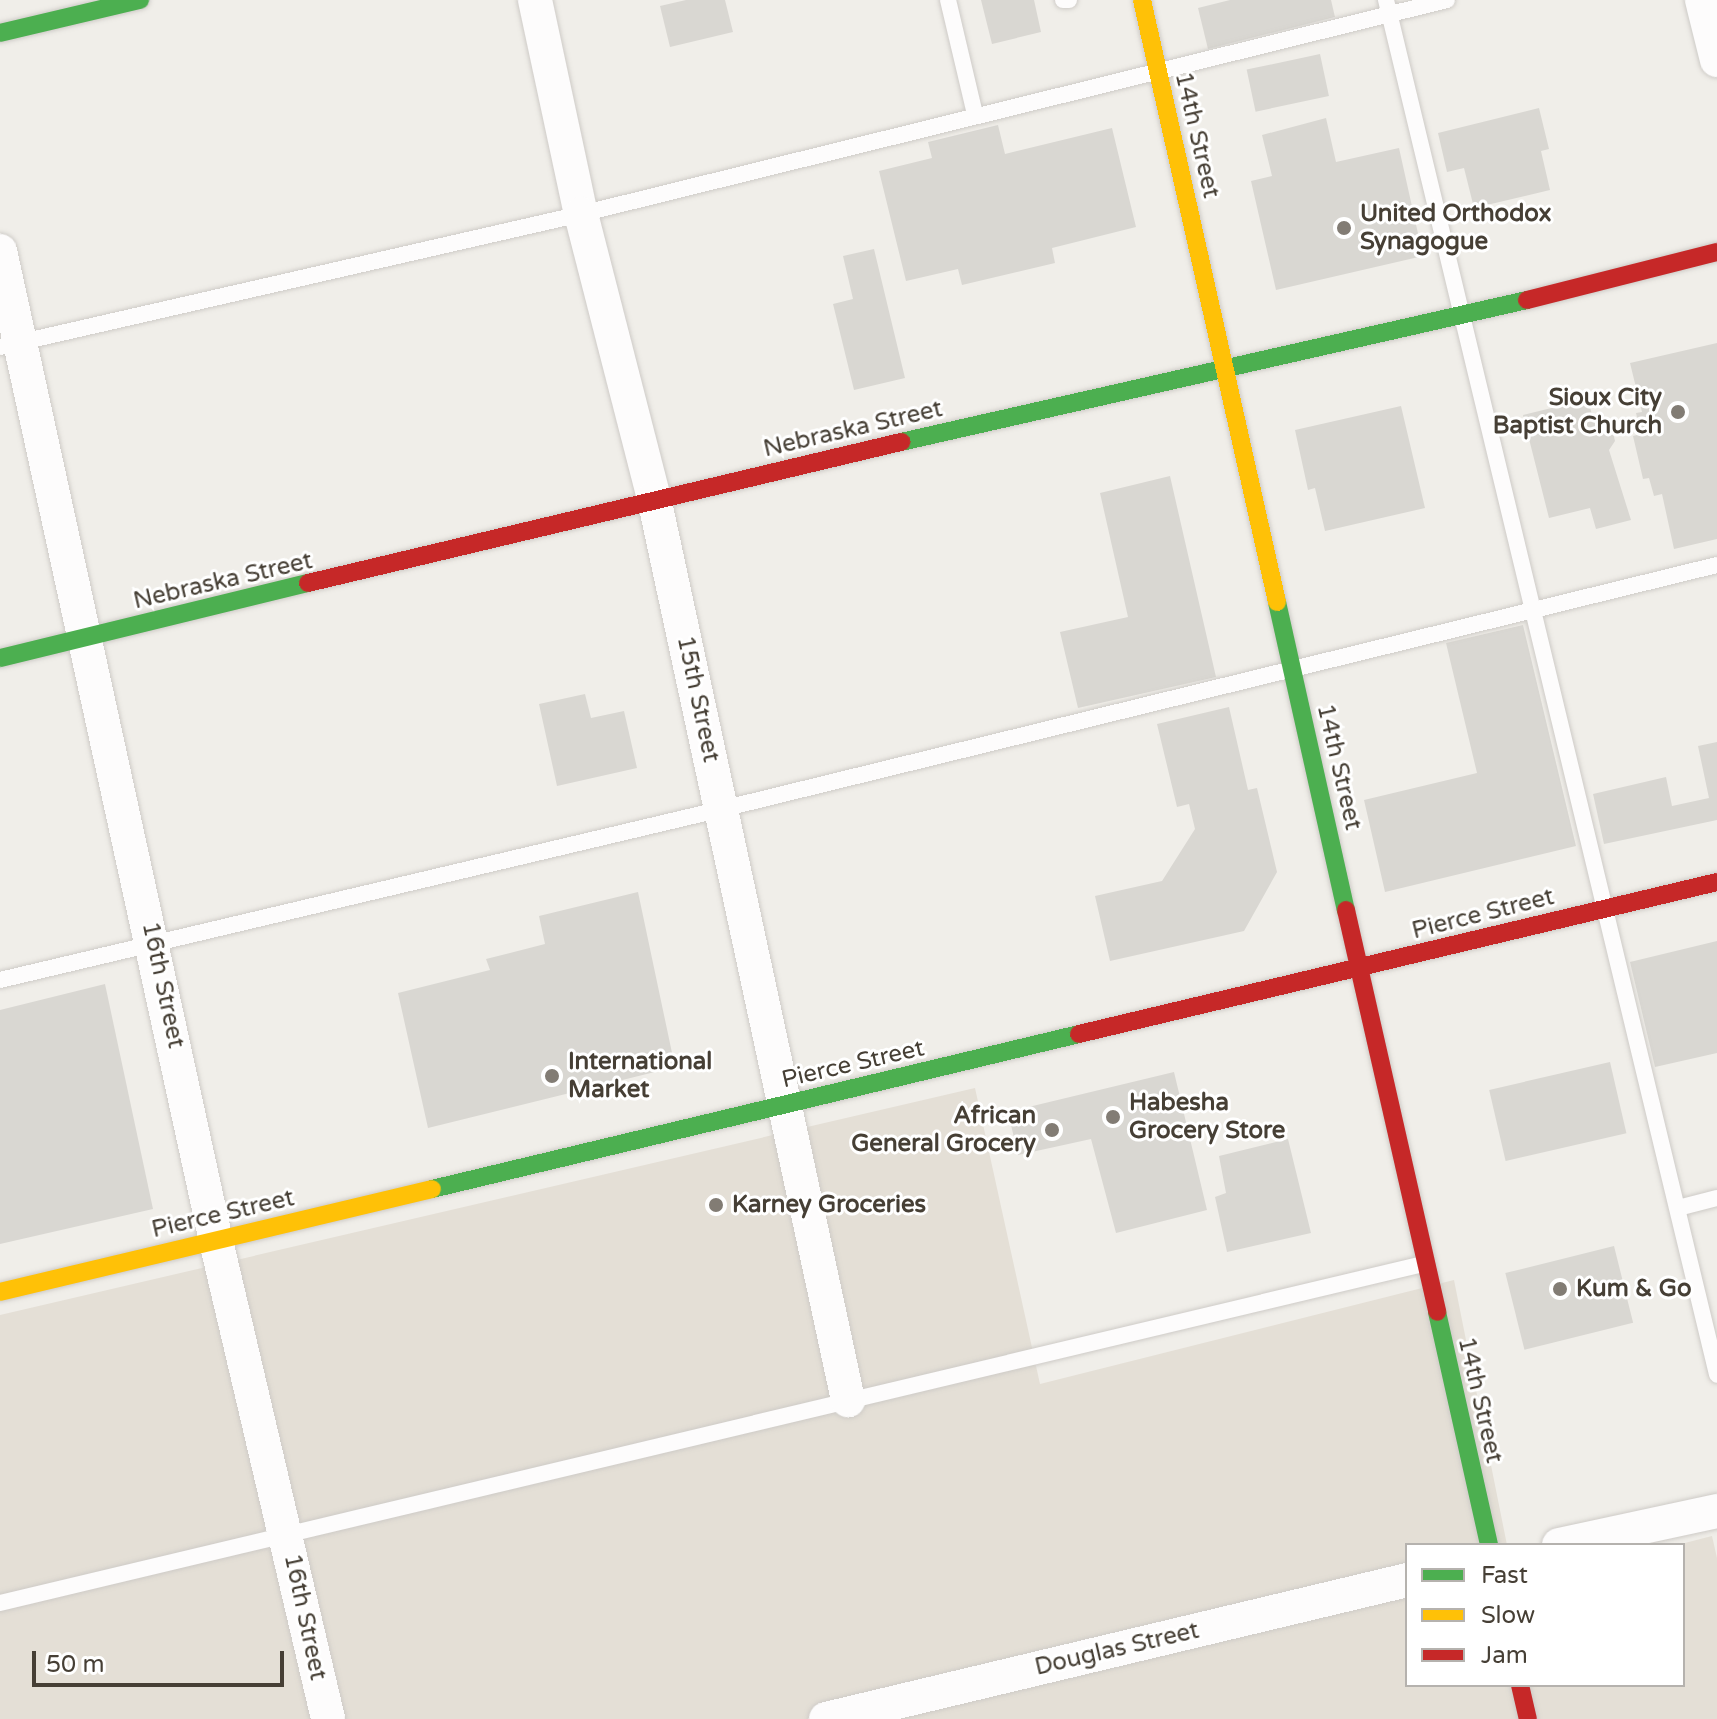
<!DOCTYPE html>
<html>
<head>
<meta charset="utf-8">
<style>
	body { margin:0 }
	#map { position:relative; width:1717px; height:1719px; overflow:hidden; background:#f0eee9; font-family:"Varela Round",sans-serif }
	div>[style] { position:absolute }
	.residential>* { inset:0; background:#e4dfd6 }
	.building>* { inset:0; background:#d9d7d2; transform-origin:0 0 }
	.roads { filter:drop-shadow(0 0 2px #cecbc7) drop-shadow(0 0 2px #cecbc7) }
	.lane>* { height:16px; margin:-8px; padding:0 8px; transform-origin:8px; border-radius:8px; background:#fdfcfc }
	.street>* { height:34px; margin:-17px; padding:0 17px; transform-origin:17px; border-radius:17px; background:#fdfcfc }
	.fast>* { height:18px; margin:-9px; padding:0 9px; transform-origin:9px; border-radius:9px; background:#4caf50 }
	.slow>* { height:18px; margin:-9px; padding:0 9px; transform-origin:9px; border-radius:9px; background:#ffc107 }
	.jam>* { height:18px; margin:-9px; padding:0 9px; transform-origin:9px; border-radius:9px; background:#c62828 }
	.dots>* { width:22px; height:22px; translate:-50% -50%; box-sizing:border-box; border:4px solid #fff; border-radius:50% }
	span { translate:-50% -50%; white-space:nowrap; text-align:center; line-height:1.15; -webkit-text-stroke:6px #fff; paint-order:stroke }
	.street-label { font-size:24px; color:#463f35 }
	.poi-label { font-size:24px; color:#463f35; font-weight:700 }
	.left { translate:0 -50%; text-align:left }
	.right { translate:-100% -50%; text-align:right }
	.legend { position:absolute; left:1405px; top:1543px; width:280px; height:144px; box-sizing:border-box; background:#fff; border:2px solid #b5b2ae; margin:0; padding:10px 14px; list-style:none; font-size:24px; color:#463f35 }
	.legend li { display:flex; align-items:center; gap:16px; height:40px }
	.legend b { width:40px; border:2px solid #b5b2ae }
	.scale { position:absolute; left:32px; top:1651px; width:252px; height:36px; box-sizing:border-box; border:4px solid #463f35; border-top:0; padding-left:10px; font-size:24px; line-height:28px; white-space:nowrap; color:#463f35; -webkit-text-stroke:6px #fff; paint-order:stroke }
</style>
</head>
<body>
<div id="map">
	<div class="residential">
		<i style="clip-path:polygon(975px 1088px,1040px 1384px,1454px 1280px,1507px 1545px,1407px 1545px,1407px 1685px,1683px 1685px,1683px 1545px,1677px 1545px,1712px 1536px,1717px 1558px,1717px 1719px,0 1719px,0 1315px)"></i>
	</div>
	<div class="building">
		<i style="clip-path:polygon(686px 0,725px 0,733px 32px,670px 47px,660px 6px)"></i>
		<i style="clip-path:polygon(981px 0,1034px 0,1041px 32px,992px 44px)"></i>
		<i style="clip-path:polygon(1230px 0,1331px 0,1335px 17px,1208px 49px,1198px 8px)"></i>
		<i style="left:1320px;top:54px;width:43px;height:75px;rotate:78deg"></i>
		<i style="clip-path:polygon(1539px 108px,1549px 149px,1541px 151px,1550px 190px,1474px 208px,1464px 168px,1447px 172px,1438px 133px)"></i>
		<i style="clip-path:polygon(1326px 118px,1336px 162px,1399px 148px,1423px 256px,1276px 290px,1251px 181px,1272px 176px,1262px 135px)"></i>
		<i style="clip-path:polygon(998px 125px,1005px 154px,1112px 128px,1136px 227px,1052px 248px,1055px 263px,962px 285px,958px 269px,906px 281px,879px 171px,932px 158px,928px 142px)"></i>
		<i style="clip-path:polygon(874px 249px,905px 378px,854px 390px,833px 304px,853px 299px,843px 256px)"></i>
		<i style="clip-path:polygon(1717px 343px,1717px 539px,1674px 549px,1662px 494px,1654px 496px,1649px 478px,1643px 479px,1633px 436px,1641px 434px,1636px 413px,1642px 412px,1630px 363px)"></i>
		<i style="clip-path:polygon(1588px 399px,1593px 419px,1611px 424px,1615px 441px,1609px 450px,1631px 520px,1596px 529px,1590px 508px,1549px 518px,1523px 415px)"></i>
		<i style="clip-path:polygon(1401px 406px,1425px 508px,1325px 531px,1315px 488px,1308px 490px,1295px 430px)"></i>
		<i style="clip-path:polygon(1170px 476px,1216px 677px,1078px 708px,1060px 632px,1128px 617px,1100px 493px)"></i>
		<i style="clip-path:polygon(1523px 625px,1576px 846px,1385px 892px,1364px 800px,1477px 773px,1446px 643px)"></i>
		<i style="clip-path:polygon(585px 694px,591px 718px,624px 711px,637px 768px,557px 786px,539px 704px)"></i>
		<i style="clip-path:polygon(1229px 707px,1248px 790px,1257px 788px,1277px 872px,1244px 931px,1110px 961px,1095px 896px,1162px 881px,1195px 829px,1189px 804px,1177px 807px,1157px 724px)"></i>
		<i style="clip-path:polygon(1717px 742px,1717px 820px,1604px 844px,1593px 794px,1666px 777px,1672px 806px,1709px 798px,1698px 746px)"></i>
		<i style="clip-path:polygon(638px 892px,675px 1067px,428px 1128px,398px 993px,490px 970px,486px 959px,545px 944px,539px 916px)"></i>
		<i style="clip-path:polygon(1717px 941px,1717px 1053px,1655px 1067px,1630px 962px)"></i>
		<i style="clip-path:polygon(105px 984px,153px 1209px,0 1244px,0 1010px)"></i>
		<i style="left:1610px;top:1062px;width:73px;height:124px;rotate:77deg"></i>
		<i style="clip-path:polygon(1174px 1072px,1207px 1210px,1116px 1233px,1091px 1139px,1018px 1155px,1008px 1112px)"></i>
		<i style="clip-path:polygon(1288px 1139px,1311px 1233px,1227px 1252px,1215px 1197px,1226px 1193px,1219px 1156px)"></i>
		<i style="left:1614px;top:1246px;width:79px;height:112px;rotate:76deg"></i>
	</div>
	<div class="roads">
		<div class="lane">
			<i style="left:948px;top:0;width:117px;rotate:76.7deg"></i>
			<i style="left:1063px;top:0;width:6px"></i>
			<i style="left:1386px;top:0;width:1414px;rotate:76.46deg"></i>
			<i style="left:0;top:347px;width:596px;rotate:-12.89deg"></i>
			<i style="left:581px;top:214px;width:892px;rotate:-13.88deg"></i>
			<i style="left:0;top:980px;width:742px;rotate:-13.32deg"></i>
			<i style="left:722px;top:809px;width:1024px;rotate:-13.78deg"></i>
			<i style="left:1678px;top:1208px;width:40px;rotate:-14.4deg"></i>
			<i style="left:0;top:1603px;width:1463px;rotate:-13.4deg"></i>
		</div>
		<div class="street">
			<i style="left:535px;top:0;width:219px;rotate:77.9deg"></i>
			<i style="left:581px;top:214px;width:293px;rotate:75.6deg"></i>
			<i style="left:654px;top:498px;width:923px;rotate:77.86deg"></i>
			<i style="left:1702px;top:0;width:62px;rotate:76deg"></i>
			<i style="left:0;top:251px;width:1013px;rotate:77.69deg"></i>
			<i style="left:216px;top:1241px;width:491px;rotate:76.8deg"></i>
			<i style="left:1559px;top:1545px;width:162px;rotate:-12.1deg"></i>
			<i style="left:826px;top:1719px;width:597px;rotate:-13.45deg"></i>
		</div>
		<div class="fast">
			<i style="left:0;top:33px;width:144px;rotate:-13.3deg"></i>
			<i style="left:901px;top:442px;width:642px;rotate:-12.78deg"></i>
			<i style="left:1277px;top:602px;width:316px;rotate:77.4deg"></i>
			<i style="left:0;top:658px;width:317px;rotate:-13.7deg"></i>
			<i style="left:432px;top:1189px;width:665px;rotate:-13.47deg"></i>
			<i style="left:1437px;top:1312px;width:239px;rotate:77.4deg"></i>
		</div>
		<div class="slow">
			<i style="left:1142px;top:0;width:617px;rotate:77.36deg"></i>
			<i style="left:0;top:1292px;width:444px;rotate:-13.4deg"></i>
		</div>
		<div class="jam">
			<i style="left:1527px;top:300px;width:196px;rotate:-14.2deg"></i>
			<i style="left:308px;top:583px;width:610px;rotate:-13.38deg"></i>
			<i style="left:1346px;top:910px;width:412px;rotate:77.2deg"></i>
			<i style="left:1079px;top:1034px;width:656px;rotate:-13.4deg"></i>
			<i style="left:1520px;top:1685px;width:35px;rotate:77deg"></i>
		</div>
	</div>
	<div class="dots">
		<i style="left:1344px;top:228px;background:#827c74"></i>
		<i style="left:1678px;top:412px;background:#827c74"></i>
		<i style="left:552px;top:1076px;background:#827c74"></i>
		<i style="left:1113px;top:1117px;background:#827c74"></i>
		<i style="left:1052px;top:1130px;background:#827c74"></i>
		<i style="left:716px;top:1205px;background:#827c74"></i>
		<i style="left:1560px;top:1289px;background:#827c74"></i>
	</div>
	<div class="street-label">
		<span style="left:1197px;top:135px;rotate:77deg">14th Street</span>
		<span style="left:853px;top:429px;rotate:-13deg">Nebraska Street</span>
		<span style="left:223px;top:581px;rotate:-13deg">Nebraska Street</span>
		<span style="left:698px;top:699px;rotate:78deg">15th Street</span>
		<span style="left:1339px;top:767px;rotate:77deg">14th Street</span>
		<span style="left:1483px;top:914px;rotate:-14deg">Pierce Street</span>
		<span style="left:163px;top:985px;rotate:78deg">16th Street</span>
		<span style="left:853px;top:1064px;rotate:-13deg">Pierce Street</span>
		<span style="left:223px;top:1214px;rotate:-13deg">Pierce Street</span>
		<span style="left:1480px;top:1400px;rotate:77deg">14th Street</span>
		<span style="left:305px;top:1617px;rotate:78deg">16th Street</span>
		<span style="left:1117px;top:1649px;rotate:-13deg">Douglas Street</span>
	</div>
	<div class="poi-label">
		<span class="left" style="left:1360px;top:228px">United Orthodox<br>Synagogue</span>
		<span class="right" style="left:1662px;top:412px">Sioux City<br>Baptist Church</span>
		<span class="left" style="left:568px;top:1076px">International<br>Market</span>
		<span class="left" style="left:1129px;top:1117px">Habesha<br>Grocery Store</span>
		<span class="right" style="left:1036px;top:1130px">African<br>General Grocery</span>
		<span class="left" style="left:732px;top:1205px">Karney Groceries</span>
		<span class="left" style="left:1576px;top:1289px">Kum &amp; Go</span>
	</div>
	<ul class="legend">
	<li><b style="height:10px;background:#4caf50"></b>Fast</li>
	<li><b style="height:10px;background:#ffc107"></b>Slow</li>
	<li><b style="height:10px;background:#c62828"></b>Jam</li>
	</ul>
	<div class="scale">50 m</div>
</div>
</body>
</html>
